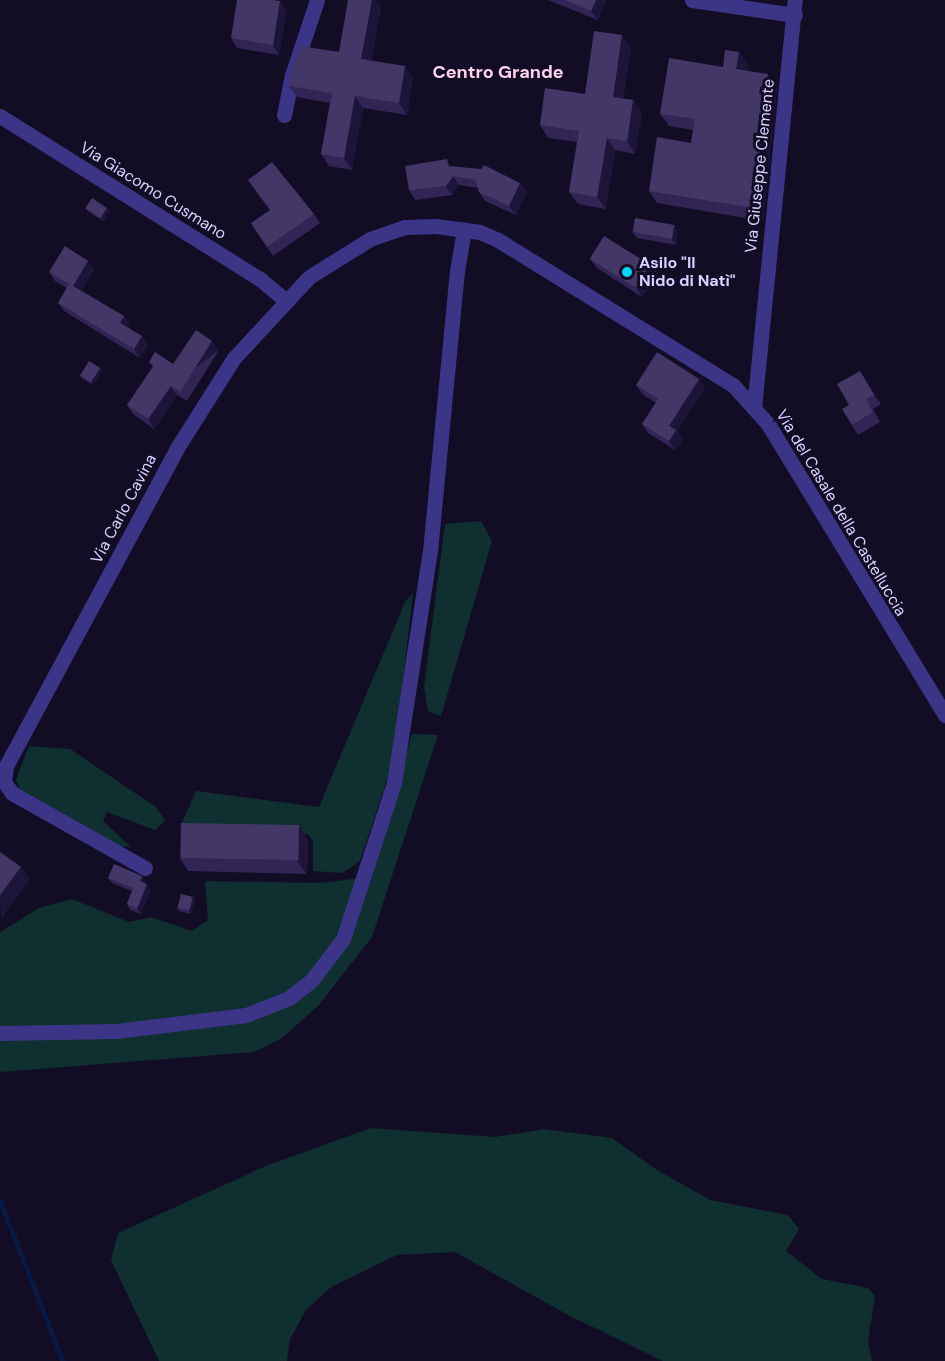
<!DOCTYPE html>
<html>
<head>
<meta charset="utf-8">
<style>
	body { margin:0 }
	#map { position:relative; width:945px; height:1361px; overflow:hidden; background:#120d25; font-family:"DM Sans",sans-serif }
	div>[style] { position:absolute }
	.green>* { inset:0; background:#0f2f30 }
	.stream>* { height:4.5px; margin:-2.25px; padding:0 2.25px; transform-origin:2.25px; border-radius:2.25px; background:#061a45 }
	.minor>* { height:15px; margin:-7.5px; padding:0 7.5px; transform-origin:7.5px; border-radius:7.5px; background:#3c3587 }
	.wall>* { inset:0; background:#312555 }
	.shaded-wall>* { inset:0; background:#1d143a; transform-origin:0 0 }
	.building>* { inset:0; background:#433767; transform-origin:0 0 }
	.dots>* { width:16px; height:16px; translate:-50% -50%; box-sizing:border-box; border:3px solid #120d25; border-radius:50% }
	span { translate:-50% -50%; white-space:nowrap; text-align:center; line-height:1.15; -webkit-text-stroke:6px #120d25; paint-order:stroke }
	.street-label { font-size:16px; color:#d9d1ff }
	.poi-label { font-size:16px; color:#d9d1ff; font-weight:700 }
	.left { translate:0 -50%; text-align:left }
	.neighbourhood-label { font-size:18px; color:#ffd3ed; font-weight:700 }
</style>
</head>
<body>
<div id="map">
	<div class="green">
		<i style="clip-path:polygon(481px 521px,492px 541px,441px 716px,428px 711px,424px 687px,445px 524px)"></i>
		<i style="clip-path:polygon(413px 593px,394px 759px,360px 861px,342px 873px,313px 871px,313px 841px,307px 834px,181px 825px,196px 791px,319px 807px,405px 602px)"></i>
		<i style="clip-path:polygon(412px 734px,438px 735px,372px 937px,318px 1006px,282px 1038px,254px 1052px,0 1072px,0 932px,39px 908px,72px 899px,129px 922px,151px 917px,192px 931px,208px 920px,205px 881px,319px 883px,361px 878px,377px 856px)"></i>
		<i style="clip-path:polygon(29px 746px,70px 749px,156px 807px,165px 821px,155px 830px,107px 812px,103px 821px,131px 847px,119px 846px,20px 789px,16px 780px)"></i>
		<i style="clip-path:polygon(371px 1128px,495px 1137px,544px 1129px,612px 1138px,654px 1168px,710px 1200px,788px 1215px,799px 1229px,786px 1251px,822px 1279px,868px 1288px,875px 1296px,868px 1342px,872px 1361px,663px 1361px,570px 1316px,455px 1252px,397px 1255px,331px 1287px,306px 1310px,290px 1339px,287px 1361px,159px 1361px,111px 1260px,118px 1233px,268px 1165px)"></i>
	</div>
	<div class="stream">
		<i style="left:0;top:1200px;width:173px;rotate:68.6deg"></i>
	</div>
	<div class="minor">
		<i style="left:692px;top:0;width:104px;rotate:8.3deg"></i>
		<i style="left:284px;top:115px;width:41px;rotate:-78.7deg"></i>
		<i style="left:292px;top:75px;width:79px;rotate:-71.6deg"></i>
		<i style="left:0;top:116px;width:307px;rotate:32.1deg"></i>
		<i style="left:260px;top:279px;width:33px;rotate:40deg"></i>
		<i style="left:754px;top:408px;width:410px;rotate:-84.3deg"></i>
		<i style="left:145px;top:868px;width:153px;rotate:-150.6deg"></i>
		<i style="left:12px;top:793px;width:14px;rotate:-126deg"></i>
		<i style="left:4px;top:782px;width:16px;rotate:-83deg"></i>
		<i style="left:6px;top:766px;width:361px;rotate:-61.7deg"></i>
		<i style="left:177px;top:448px;width:107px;rotate:-57.7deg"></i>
		<i style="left:234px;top:358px;width:110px;rotate:-47.2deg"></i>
		<i style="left:309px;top:277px;width:72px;rotate:-31.9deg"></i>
		<i style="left:370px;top:239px;width:37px;rotate:-19deg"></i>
		<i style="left:405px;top:227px;width:31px;rotate:-2deg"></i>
		<i style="left:436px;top:226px;width:44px;rotate:7.8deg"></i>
		<i style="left:480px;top:232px;width:20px;rotate:24deg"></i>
		<i style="left:498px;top:240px;width:276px;rotate:31.7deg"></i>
		<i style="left:733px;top:385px;width:52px;rotate:48.1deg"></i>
		<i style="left:768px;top:424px;width:341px;rotate:58.7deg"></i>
		<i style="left:0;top:1033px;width:116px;rotate:-1deg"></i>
		<i style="left:116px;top:1031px;width:131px;rotate:-7deg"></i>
		<i style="left:246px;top:1015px;width:46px;rotate:-21.6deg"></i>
		<i style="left:289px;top:998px;width:28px;rotate:-38deg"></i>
		<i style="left:311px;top:981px;width:53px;rotate:-52.7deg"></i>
		<i style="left:343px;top:939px;width:164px;rotate:-71.9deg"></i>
		<i style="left:394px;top:783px;width:235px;rotate:-81.2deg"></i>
		<i style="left:430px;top:551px;width:281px;rotate:-84.5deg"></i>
		<i style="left:457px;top:271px;width:42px;rotate:-80.3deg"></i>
	</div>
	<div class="wall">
		<i style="clip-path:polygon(548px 0,606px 0,598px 20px)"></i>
		<i style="clip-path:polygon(280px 1px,286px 11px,279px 55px,237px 48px,231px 38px)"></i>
		<i style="clip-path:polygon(381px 7px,371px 61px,405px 66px,413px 78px,407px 115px,363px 108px,352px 170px,329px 166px,321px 154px,330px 103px,297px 97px,289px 86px,339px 52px)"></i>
		<i style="clip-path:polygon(631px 48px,623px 99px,633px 100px,642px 113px,635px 154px,615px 150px,606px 209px,578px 204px,569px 192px,577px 142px,548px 138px,540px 125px,585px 94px)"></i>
		<i style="clip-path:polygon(739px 52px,748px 65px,747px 71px,777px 87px,763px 221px,657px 203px,649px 191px,691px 143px,693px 130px,669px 126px,660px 114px,723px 67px)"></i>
		<i style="clip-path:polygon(452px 166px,520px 183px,527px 192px,516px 215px,485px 201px,479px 192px,478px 188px,459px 185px,452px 195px,415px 200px,409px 190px)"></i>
		<i style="clip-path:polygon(85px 208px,107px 208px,110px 211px,103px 221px,88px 211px)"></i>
		<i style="clip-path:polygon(314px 214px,320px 223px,273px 256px,251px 223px)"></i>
		<i style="clip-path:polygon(632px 232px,678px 232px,676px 245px,637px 238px)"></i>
		<i style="clip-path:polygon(590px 259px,650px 265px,657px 275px,642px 297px,597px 268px)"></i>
		<i style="clip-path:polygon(94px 269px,81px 291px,124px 316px,130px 325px,128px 328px,142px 336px,148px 345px,140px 358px,64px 311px,58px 303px,67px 288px,55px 281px,49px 272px)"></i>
		<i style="clip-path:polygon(219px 350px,187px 401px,177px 395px,154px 429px,133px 414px,127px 405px,153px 367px,149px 362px,173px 364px)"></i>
		<i style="clip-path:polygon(100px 368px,102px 371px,93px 385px,83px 379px,80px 376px)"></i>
		<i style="clip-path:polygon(860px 371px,881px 404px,873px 409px,880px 422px,858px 435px,852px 425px,849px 405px)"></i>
		<i style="clip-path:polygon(699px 379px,705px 388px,677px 431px,683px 439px,675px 450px,648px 433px,642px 424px,656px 403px,642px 394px,636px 385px)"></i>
		<i style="clip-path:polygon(308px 839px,307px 874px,188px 871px,180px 858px)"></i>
		<i style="clip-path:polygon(108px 878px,146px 881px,145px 883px,151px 890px,141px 914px,130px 910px,127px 904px,132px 891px,112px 883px)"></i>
		<i style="clip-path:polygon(193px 897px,195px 901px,191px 914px,179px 911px,177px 907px)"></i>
	</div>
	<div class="shaded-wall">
		<i style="clip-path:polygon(372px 0,376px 0,381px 7px,369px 71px,361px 59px)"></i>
		<i style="clip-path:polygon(596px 0,606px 0,598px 20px,591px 11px)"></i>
		<i style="clip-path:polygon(280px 1px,286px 11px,279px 55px,273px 45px)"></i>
		<i style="clip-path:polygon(622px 35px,631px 48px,621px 110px,613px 97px)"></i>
		<i style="clip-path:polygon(739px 52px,748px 65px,745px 82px,736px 69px)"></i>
		<i style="clip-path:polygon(405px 66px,413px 78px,407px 115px,399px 103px)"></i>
		<i style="clip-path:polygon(768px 74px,777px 87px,763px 221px,754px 208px)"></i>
		<i style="clip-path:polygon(355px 96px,363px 108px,352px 170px,344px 158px)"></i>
		<i style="clip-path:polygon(633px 100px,642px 113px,635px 154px,627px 141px)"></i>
		<i style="clip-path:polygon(607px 138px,615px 150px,606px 209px,597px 197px)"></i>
		<i style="clip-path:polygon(453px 176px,459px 185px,452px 195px,446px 186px)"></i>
		<i style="clip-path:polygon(520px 183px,527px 192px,516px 215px,509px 206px)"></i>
		<i style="clip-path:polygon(107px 208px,110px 211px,103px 221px,101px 218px)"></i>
		<i style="clip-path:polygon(674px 225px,678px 232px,676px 245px,672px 239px)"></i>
		<i style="clip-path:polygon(88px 261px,94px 269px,79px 294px,73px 286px)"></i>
		<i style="clip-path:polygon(650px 265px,657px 275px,642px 297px,636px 287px)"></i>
		<i style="clip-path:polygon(124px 316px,130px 325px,126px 331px,120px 323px)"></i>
		<i style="clip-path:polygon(142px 336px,148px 345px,140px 358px,134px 349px)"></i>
		<i style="left:212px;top:341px;width:11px;height:60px;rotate:52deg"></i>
		<i style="clip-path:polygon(100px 368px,102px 371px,93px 385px,91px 382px)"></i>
		<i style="clip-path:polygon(860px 371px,866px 380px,881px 404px,874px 395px)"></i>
		<i style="clip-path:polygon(699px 379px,705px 388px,677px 431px,683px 439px,675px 450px,669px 441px,669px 426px)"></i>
		<i style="clip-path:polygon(171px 386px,177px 395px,154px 429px,148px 419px)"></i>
		<i style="clip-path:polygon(299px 826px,308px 839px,307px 874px,298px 862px)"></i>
		<i style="clip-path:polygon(21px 867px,30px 880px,1px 919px,0 895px)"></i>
		<i style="clip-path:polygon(142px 876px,146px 881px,144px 886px,140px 881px)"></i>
		<i style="clip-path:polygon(147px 884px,151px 890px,141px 914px,137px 909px)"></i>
		<i style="clip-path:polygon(193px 897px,195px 901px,191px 914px,189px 911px)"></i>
	</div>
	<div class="building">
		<i style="clip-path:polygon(237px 0,273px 0,280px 1px,273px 45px,231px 38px)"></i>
		<i style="clip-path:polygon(348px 0,372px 0,361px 59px,405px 66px,399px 103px,355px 96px,344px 158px,321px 154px,332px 93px,289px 86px,293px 66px,300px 46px,339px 52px)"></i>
		<i style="clip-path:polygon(565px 0,596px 0,591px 11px)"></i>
		<i style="clip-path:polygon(594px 31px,622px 35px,613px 97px,633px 100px,627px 141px,607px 138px,597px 197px,569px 192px,579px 131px,540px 125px,545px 88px,585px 94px)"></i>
		<i style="clip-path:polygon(725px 50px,739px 52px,736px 69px,768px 74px,754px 208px,649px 191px,657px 137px,691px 143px,695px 119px,660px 114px,669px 58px,723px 67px)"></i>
		<i style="clip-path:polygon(447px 159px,449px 166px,481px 169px,484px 165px,520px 183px,509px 206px,479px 192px,476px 180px,453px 176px,446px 186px,409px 190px,405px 166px)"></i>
		<i style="clip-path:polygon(272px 162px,314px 214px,267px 247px,251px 223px,270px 210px,248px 180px)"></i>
		<i style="left:92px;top:198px;width:18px;height:12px;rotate:34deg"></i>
		<i style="left:635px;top:218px;width:40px;height:14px;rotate:10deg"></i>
		<i style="left:604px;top:236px;width:54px;height:27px;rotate:32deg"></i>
		<i style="clip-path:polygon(65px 246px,88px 261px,73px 286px,124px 316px,120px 323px,142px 336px,134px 349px,58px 303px,69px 284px,49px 272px)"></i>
		<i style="clip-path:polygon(196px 330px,212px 341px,180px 392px,171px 386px,148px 419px,127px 405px,154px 365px,149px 362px,155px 352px,173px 364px)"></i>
		<i style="clip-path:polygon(657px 352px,699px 379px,669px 426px,676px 430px,669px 441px,642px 424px,658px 399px,636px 385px)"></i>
		<i style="left:89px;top:361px;width:13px;height:17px;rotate:32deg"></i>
		<i style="clip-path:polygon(860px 371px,874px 395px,866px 399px,873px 412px,852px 425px,842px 409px,849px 405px,837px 384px)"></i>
		<i style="left:181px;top:823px;width:118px;height:35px;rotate:1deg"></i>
		<i style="clip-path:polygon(0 852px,21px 867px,0 895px)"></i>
		<i style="clip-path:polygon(114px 864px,142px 876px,140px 881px,147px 884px,137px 909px,127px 904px,133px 888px,108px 878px)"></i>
		<i style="left:181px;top:894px;width:12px;height:14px;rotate:14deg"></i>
	</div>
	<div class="dots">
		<i style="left:627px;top:272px;background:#00d7fc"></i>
	</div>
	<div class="street-label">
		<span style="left:760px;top:166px;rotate:-84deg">Via Giuseppe Clemente</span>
		<span style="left:153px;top:191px;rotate:32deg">Via Giacomo Cusmano</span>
		<span style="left:124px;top:509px;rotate:-62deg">Via Carlo Cavina</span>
		<span style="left:841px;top:513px;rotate:59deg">Via del Casale della Castelluccia</span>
	</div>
	<div class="poi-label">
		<span class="left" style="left:639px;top:272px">Asilo "Il<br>Nido di Natì"</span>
	</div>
	<div class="neighbourhood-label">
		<span style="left:498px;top:72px">Centro Grande</span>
	</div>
</div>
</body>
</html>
